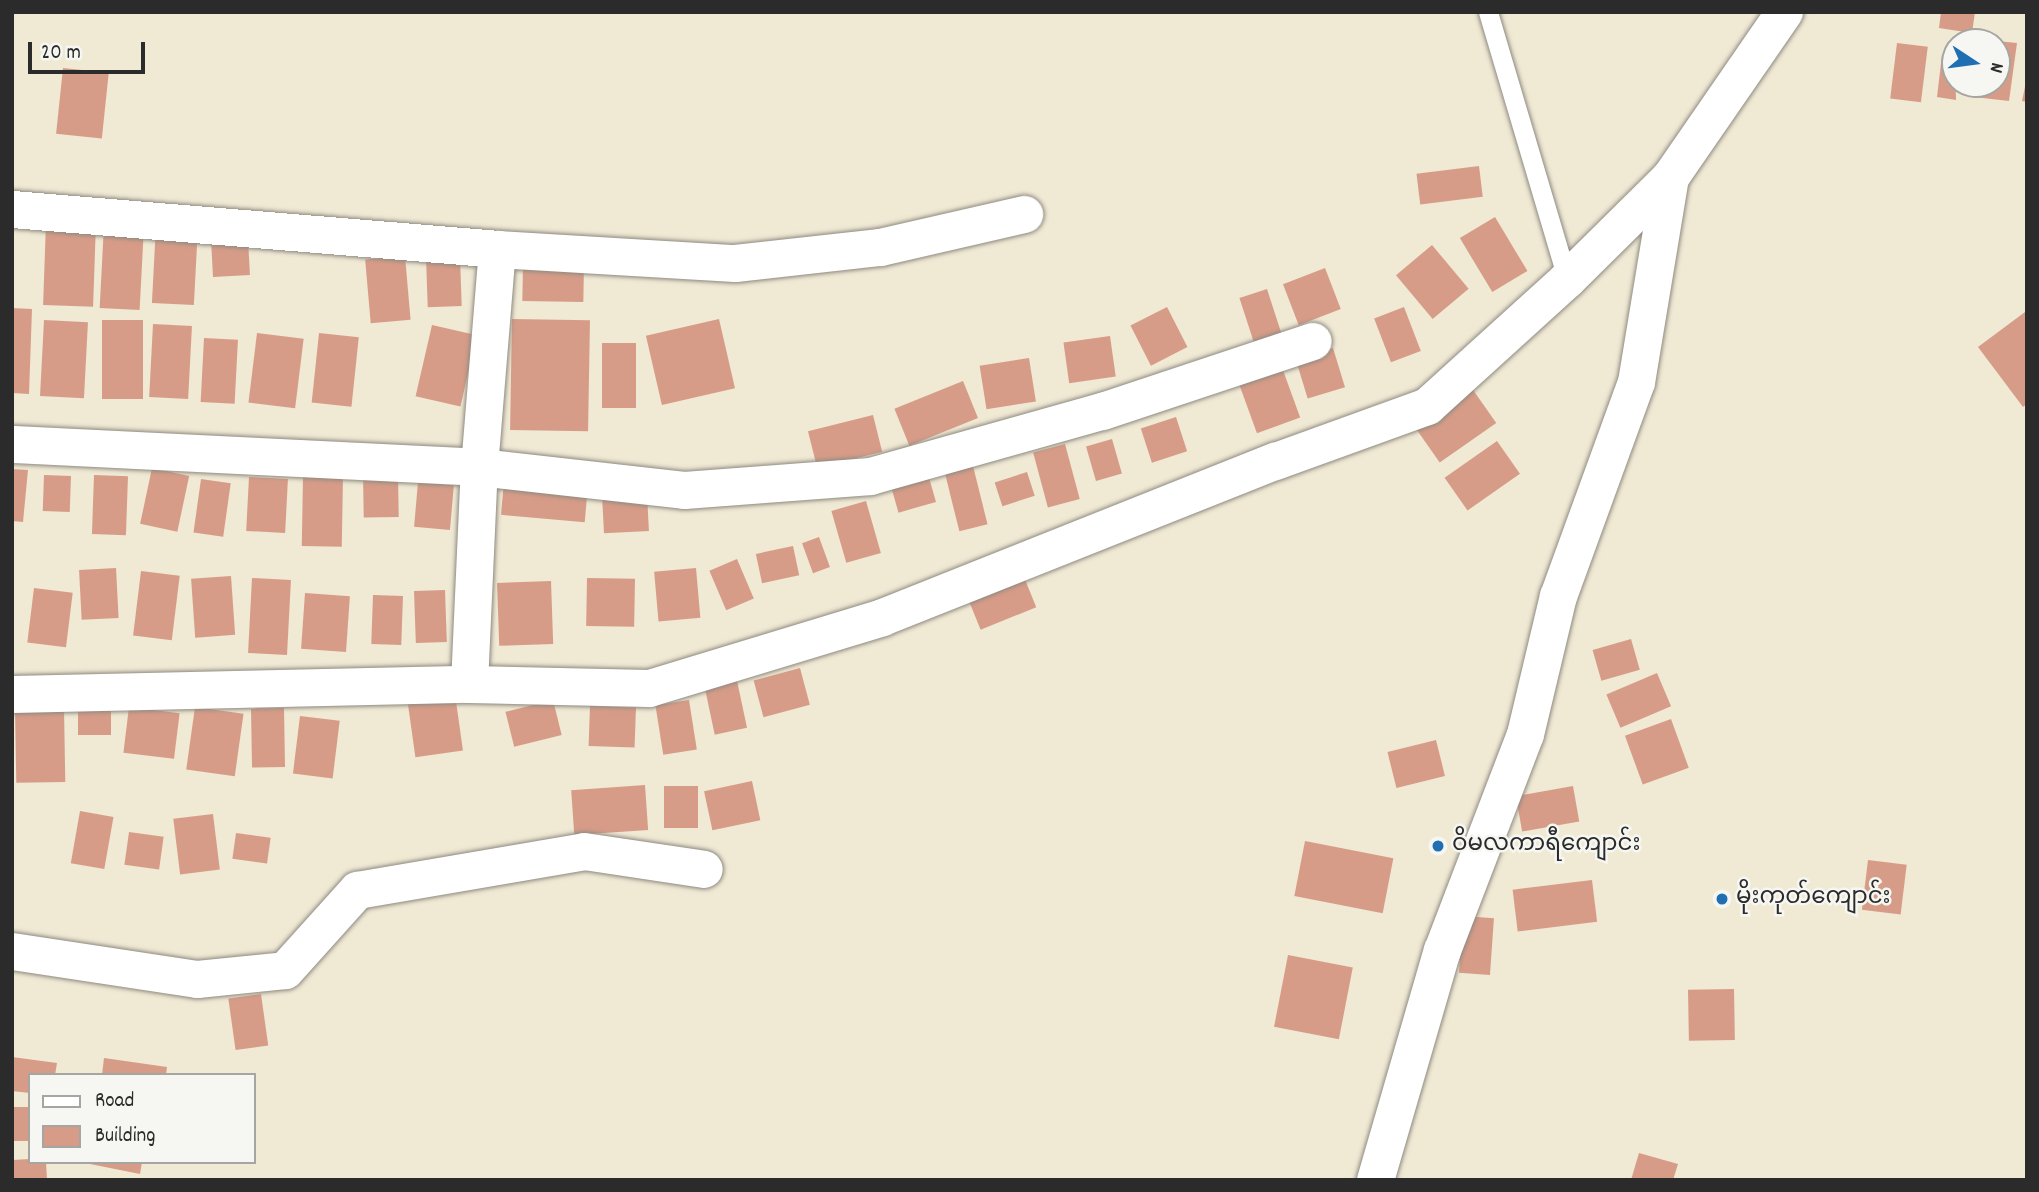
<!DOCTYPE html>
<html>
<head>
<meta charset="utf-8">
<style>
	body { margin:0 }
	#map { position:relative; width:2039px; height:1192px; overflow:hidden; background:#f0e9d4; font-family:Dekko,"Noto Sans Myanmar",sans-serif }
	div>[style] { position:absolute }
	.building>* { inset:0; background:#d79c88; transform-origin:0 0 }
	.roads { filter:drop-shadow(0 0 2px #8e8a80) drop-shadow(0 0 2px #8e8a80) }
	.lane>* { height:19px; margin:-9.5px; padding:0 9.5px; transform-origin:9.5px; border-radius:9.5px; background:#fff }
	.street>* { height:37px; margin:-18.5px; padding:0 18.5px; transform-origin:18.5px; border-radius:18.5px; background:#fff }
	.dots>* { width:19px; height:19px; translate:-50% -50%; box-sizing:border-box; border:4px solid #f6f6f2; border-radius:50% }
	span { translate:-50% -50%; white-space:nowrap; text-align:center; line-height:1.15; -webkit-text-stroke:5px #f6f6f2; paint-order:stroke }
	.poi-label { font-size:23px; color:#2b2b2b }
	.left { translate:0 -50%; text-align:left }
	.frame { position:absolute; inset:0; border:14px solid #2b2b2b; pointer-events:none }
	.legend { position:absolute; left:28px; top:1073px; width:228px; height:91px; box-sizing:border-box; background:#f6f6f2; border:2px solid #a5a5a2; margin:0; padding:9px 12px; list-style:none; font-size:21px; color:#2b2b2b }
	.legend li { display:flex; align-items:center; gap:14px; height:35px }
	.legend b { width:35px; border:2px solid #a5a5a2 }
	.north { position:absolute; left:1941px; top:28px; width:70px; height:70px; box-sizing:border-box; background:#f6f6f2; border:2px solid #a5a5a2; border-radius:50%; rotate:103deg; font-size:19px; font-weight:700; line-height:28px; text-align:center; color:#2b2b2b }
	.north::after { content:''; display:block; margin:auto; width:24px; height:32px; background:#1f6fb2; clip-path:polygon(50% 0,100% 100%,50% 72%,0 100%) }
	.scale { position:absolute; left:28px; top:42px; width:117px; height:32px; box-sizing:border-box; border:4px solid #2b2b2b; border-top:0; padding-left:9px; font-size:21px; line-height:24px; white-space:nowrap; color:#2b2b2b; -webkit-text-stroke:5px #f6f6f2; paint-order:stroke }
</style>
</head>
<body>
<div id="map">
	<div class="building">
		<i style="clip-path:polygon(1941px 12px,1975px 12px,1972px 33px,1939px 28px)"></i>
		<i style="clip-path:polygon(1997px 41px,2017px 43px,2009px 101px,1974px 97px,1976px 84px,1997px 84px)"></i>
		<i style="left:1897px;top:43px;width:31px;height:56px;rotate:7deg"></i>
		<i style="clip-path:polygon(1942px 55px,1955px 57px,1956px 100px,1937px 97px)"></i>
		<i style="left:63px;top:68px;width:46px;height:66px;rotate:6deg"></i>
		<i style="clip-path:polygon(2027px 77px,2027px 102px,2022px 101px)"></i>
		<i style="left:1479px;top:166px;width:31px;height:63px;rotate:83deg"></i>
		<i style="left:1495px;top:217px;width:63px;height:41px;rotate:59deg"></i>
		<i style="left:46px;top:222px;width:50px;height:83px;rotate:2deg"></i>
		<i style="left:104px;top:225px;width:40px;height:83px;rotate:3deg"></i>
		<i style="left:156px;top:225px;width:42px;height:78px;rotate:3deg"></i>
		<i style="left:248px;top:238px;width:37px;height:37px;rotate:87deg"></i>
		<i style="left:1432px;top:245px;width:57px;height:47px;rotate:50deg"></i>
		<i style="left:405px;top:256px;width:64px;height:40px;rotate:85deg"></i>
		<i style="left:460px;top:257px;width:49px;height:34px;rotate:88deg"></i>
		<i style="left:523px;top:263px;width:61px;height:38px;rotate:1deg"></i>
		<i style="left:1325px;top:268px;width:44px;height:45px;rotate:69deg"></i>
		<i style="left:1267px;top:289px;width:48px;height:29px;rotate:72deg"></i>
		<i style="left:1167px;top:307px;width:45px;height:41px;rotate:63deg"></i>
		<i style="left:1404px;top:307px;width:47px;height:32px;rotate:69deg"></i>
		<i style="clip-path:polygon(12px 308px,32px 309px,29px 394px,12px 393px)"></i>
		<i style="clip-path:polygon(2025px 312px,2027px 404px,2023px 407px,1978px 347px)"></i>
		<i style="left:512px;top:319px;width:78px;height:111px;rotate:1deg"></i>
		<i style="left:719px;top:319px;width:71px;height:75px;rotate:77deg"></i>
		<i style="left:44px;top:320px;width:44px;height:76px;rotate:3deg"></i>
		<i style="left:102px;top:320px;width:41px;height:79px"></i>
		<i style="left:153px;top:324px;width:39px;height:73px;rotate:3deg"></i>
		<i style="left:432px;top:325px;width:46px;height:73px;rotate:13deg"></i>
		<i style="left:257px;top:333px;width:47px;height:70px;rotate:7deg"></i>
		<i style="left:319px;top:333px;width:40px;height:70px;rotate:6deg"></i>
		<i style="left:1110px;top:336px;width:41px;height:47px;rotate:82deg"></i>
		<i style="left:204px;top:338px;width:34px;height:64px;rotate:3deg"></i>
		<i style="left:602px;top:343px;width:34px;height:65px"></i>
		<i style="left:1333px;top:348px;width:41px;height:39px;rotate:73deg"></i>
		<i style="left:1029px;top:358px;width:44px;height:50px;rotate:81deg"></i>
		<i style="left:1280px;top:362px;width:59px;height:46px;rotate:70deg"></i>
		<i style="left:963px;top:381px;width:40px;height:74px;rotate:68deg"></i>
		<i style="left:1471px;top:387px;width:44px;height:69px;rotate:55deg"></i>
		<i style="left:873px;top:415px;width:38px;height:67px;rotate:76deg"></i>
		<i style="left:1176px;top:417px;width:36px;height:37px;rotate:72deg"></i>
		<i style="left:1112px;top:439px;width:36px;height:27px;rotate:74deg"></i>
		<i style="left:1497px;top:441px;width:40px;height:64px;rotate:55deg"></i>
		<i style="left:1065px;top:444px;width:57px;height:33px;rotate:75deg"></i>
		<i style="left:973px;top:466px;width:60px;height:29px;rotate:76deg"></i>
		<i style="left:152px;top:468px;width:38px;height:57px;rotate:12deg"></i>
		<i style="clip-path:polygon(12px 469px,28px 470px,23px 522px,12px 521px)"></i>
		<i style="left:1027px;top:472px;width:25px;height:34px;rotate:72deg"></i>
		<i style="left:928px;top:474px;width:29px;height:39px;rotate:74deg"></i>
		<i style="left:44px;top:475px;width:27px;height:36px;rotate:2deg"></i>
		<i style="left:94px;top:475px;width:34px;height:59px;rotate:2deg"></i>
		<i style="left:398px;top:475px;width:42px;height:35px;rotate:89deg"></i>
		<i style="left:303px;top:476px;width:40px;height:70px;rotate:1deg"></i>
		<i style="left:249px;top:477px;width:39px;height:54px;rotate:3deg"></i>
		<i style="left:201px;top:479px;width:30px;height:54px;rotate:8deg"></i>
		<i style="left:504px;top:481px;width:84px;height:34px;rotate:5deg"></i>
		<i style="left:418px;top:482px;width:36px;height:45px;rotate:5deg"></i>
		<i style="left:647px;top:494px;width:37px;height:45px;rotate:87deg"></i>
		<i style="left:866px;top:501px;width:54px;height:36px;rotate:74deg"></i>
		<i style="left:819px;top:537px;width:32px;height:18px;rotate:70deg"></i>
		<i style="left:793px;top:546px;width:30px;height:38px;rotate:78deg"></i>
		<i style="left:737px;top:559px;width:43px;height:30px;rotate:67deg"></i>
		<i style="left:116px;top:568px;width:50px;height:37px;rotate:87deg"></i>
		<i style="left:696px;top:568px;width:50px;height:42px;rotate:85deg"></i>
		<i style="left:141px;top:571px;width:39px;height:65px;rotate:7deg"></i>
		<i style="left:1022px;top:572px;width:38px;height:60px;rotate:68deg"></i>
		<i style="left:231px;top:576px;width:59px;height:40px;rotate:86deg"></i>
		<i style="left:252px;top:578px;width:39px;height:75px;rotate:3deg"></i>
		<i style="left:587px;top:578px;width:48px;height:48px;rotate:1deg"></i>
		<i style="left:551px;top:581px;width:63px;height:54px;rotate:88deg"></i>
		<i style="left:34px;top:588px;width:39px;height:55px;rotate:7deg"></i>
		<i style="left:445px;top:590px;width:52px;height:31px;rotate:88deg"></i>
		<i style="left:305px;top:593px;width:45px;height:56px;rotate:4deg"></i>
		<i style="left:373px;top:595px;width:30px;height:49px;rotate:2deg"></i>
		<i style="left:1631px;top:639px;width:32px;height:40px;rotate:74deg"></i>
		<i style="left:800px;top:668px;width:38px;height:48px;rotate:75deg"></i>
		<i style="left:1657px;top:673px;width:36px;height:55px;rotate:67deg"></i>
		<i style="left:736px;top:676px;width:53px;height:33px;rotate:78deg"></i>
		<i style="left:455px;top:694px;width:57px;height:48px;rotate:82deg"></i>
		<i style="left:553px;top:700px;width:36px;height:49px;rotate:76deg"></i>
		<i style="left:689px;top:700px;width:50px;height:34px;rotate:81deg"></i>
		<i style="left:590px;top:706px;width:46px;height:40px;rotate:2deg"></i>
		<i style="left:129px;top:707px;width:51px;height:46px;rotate:7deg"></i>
		<i style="left:195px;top:707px;width:49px;height:63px;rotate:8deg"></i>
		<i style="left:64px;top:708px;width:74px;height:49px;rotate:89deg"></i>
		<i style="left:284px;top:708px;width:59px;height:33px;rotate:89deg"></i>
		<i style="left:78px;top:711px;width:33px;height:24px"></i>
		<i style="left:300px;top:716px;width:40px;height:58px;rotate:7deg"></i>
		<i style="left:1671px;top:719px;width:52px;height:49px;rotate:70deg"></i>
		<i style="left:1436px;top:740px;width:37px;height:50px;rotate:76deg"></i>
		<i style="left:752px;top:781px;width:40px;height:49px;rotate:78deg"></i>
		<i style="left:645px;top:785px;width:45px;height:74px;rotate:86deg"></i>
		<i style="left:664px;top:786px;width:34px;height:42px"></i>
		<i style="left:1573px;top:786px;width:36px;height:58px;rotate:80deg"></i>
		<i style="left:80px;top:811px;width:34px;height:53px;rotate:10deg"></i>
		<i style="left:213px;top:814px;width:56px;height:40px;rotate:83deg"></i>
		<i style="left:129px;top:832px;width:35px;height:33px;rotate:8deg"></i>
		<i style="left:236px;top:833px;width:35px;height:26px;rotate:8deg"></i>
		<i style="left:1305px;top:841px;width:90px;height:56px;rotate:11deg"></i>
		<i style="left:1868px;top:860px;width:39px;height:50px;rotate:7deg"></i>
		<i style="left:1592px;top:880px;width:42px;height:80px;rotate:83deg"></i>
		<i style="left:1463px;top:916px;width:31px;height:57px;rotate:4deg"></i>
		<i style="left:1288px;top:955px;width:66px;height:73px;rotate:11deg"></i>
		<i style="left:1734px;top:989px;width:51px;height:46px;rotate:89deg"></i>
		<i style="left:261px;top:994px;width:52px;height:33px;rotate:82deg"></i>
		<i style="clip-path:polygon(12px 1057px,57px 1063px,55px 1075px,30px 1075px,30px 1093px,12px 1091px)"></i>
		<i style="clip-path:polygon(104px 1058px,167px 1067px,166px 1075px,102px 1075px)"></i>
		<i style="left:12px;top:1107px;width:18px;height:34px"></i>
		<i style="clip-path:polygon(1639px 1153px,1678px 1164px,1673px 1180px,1631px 1180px)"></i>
		<i style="clip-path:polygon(30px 1159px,46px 1162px,47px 1180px,12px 1180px,12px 1160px)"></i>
		<i style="clip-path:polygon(80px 1162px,142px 1162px,140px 1174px)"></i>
	</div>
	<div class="roads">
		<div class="lane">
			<i style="left:1488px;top:12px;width:278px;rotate:73.5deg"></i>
		</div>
		<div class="street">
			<i style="left:12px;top:209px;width:487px;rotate:4.7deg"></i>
			<i style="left:497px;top:249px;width:238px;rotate:3.4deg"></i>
			<i style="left:735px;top:263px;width:146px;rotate:-6.3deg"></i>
			<i style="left:880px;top:247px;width:148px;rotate:-12.9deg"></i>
			<i style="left:12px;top:444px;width:468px;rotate:2.8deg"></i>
			<i style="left:479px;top:467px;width:206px;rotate:6.4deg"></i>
			<i style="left:684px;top:490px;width:187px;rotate:-4.3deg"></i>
			<i style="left:870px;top:476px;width:241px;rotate:-15.7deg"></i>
			<i style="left:1102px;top:411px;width:222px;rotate:-18.4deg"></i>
			<i style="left:469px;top:684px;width:217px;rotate:-87.4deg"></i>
			<i style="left:479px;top:467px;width:219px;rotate:-85.3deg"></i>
			<i style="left:12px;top:694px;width:457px;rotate:-1.3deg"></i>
			<i style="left:469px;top:684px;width:180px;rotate:1.3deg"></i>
			<i style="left:649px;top:688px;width:244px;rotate:-16.9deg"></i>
			<i style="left:882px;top:617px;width:423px;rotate:-21.7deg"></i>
			<i style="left:1275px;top:461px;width:162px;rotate:-19.9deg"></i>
			<i style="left:1427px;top:406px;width:189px;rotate:-42.2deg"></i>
			<i style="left:1567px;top:279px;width:145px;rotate:-44.7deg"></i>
			<i style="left:1670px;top:177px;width:201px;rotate:-55.4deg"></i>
			<i style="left:12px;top:951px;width:187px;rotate:8.6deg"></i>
			<i style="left:197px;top:979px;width:88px;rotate:-5.8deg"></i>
			<i style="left:285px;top:970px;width:108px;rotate:-48deg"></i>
			<i style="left:357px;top:890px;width:230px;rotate:-9.7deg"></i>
			<i style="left:584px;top:851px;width:121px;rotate:8.5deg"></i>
			<i style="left:1375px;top:1180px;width:240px;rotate:-73.8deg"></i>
			<i style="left:1442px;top:950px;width:231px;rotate:-69deg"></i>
			<i style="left:1525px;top:734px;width:142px;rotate:-76.6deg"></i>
			<i style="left:1558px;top:596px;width:228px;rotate:-70deg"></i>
			<i style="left:1636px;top:382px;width:208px;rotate:-80.6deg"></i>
		</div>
	</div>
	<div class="dots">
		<i style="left:1438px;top:846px;background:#1f6fb2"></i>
		<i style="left:1722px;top:899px;background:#1f6fb2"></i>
	</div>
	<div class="poi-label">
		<span class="left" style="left:1452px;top:846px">ဝိမလကာရီကျောင်း</span>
		<span class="left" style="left:1736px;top:899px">မိုးကုတ်ကျောင်း</span>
	</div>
	<div class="frame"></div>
	<ul class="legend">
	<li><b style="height:9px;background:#fff"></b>Road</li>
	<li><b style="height:19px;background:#d79c88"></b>Building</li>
	</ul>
	<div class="north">N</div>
	<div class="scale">20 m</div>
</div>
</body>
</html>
